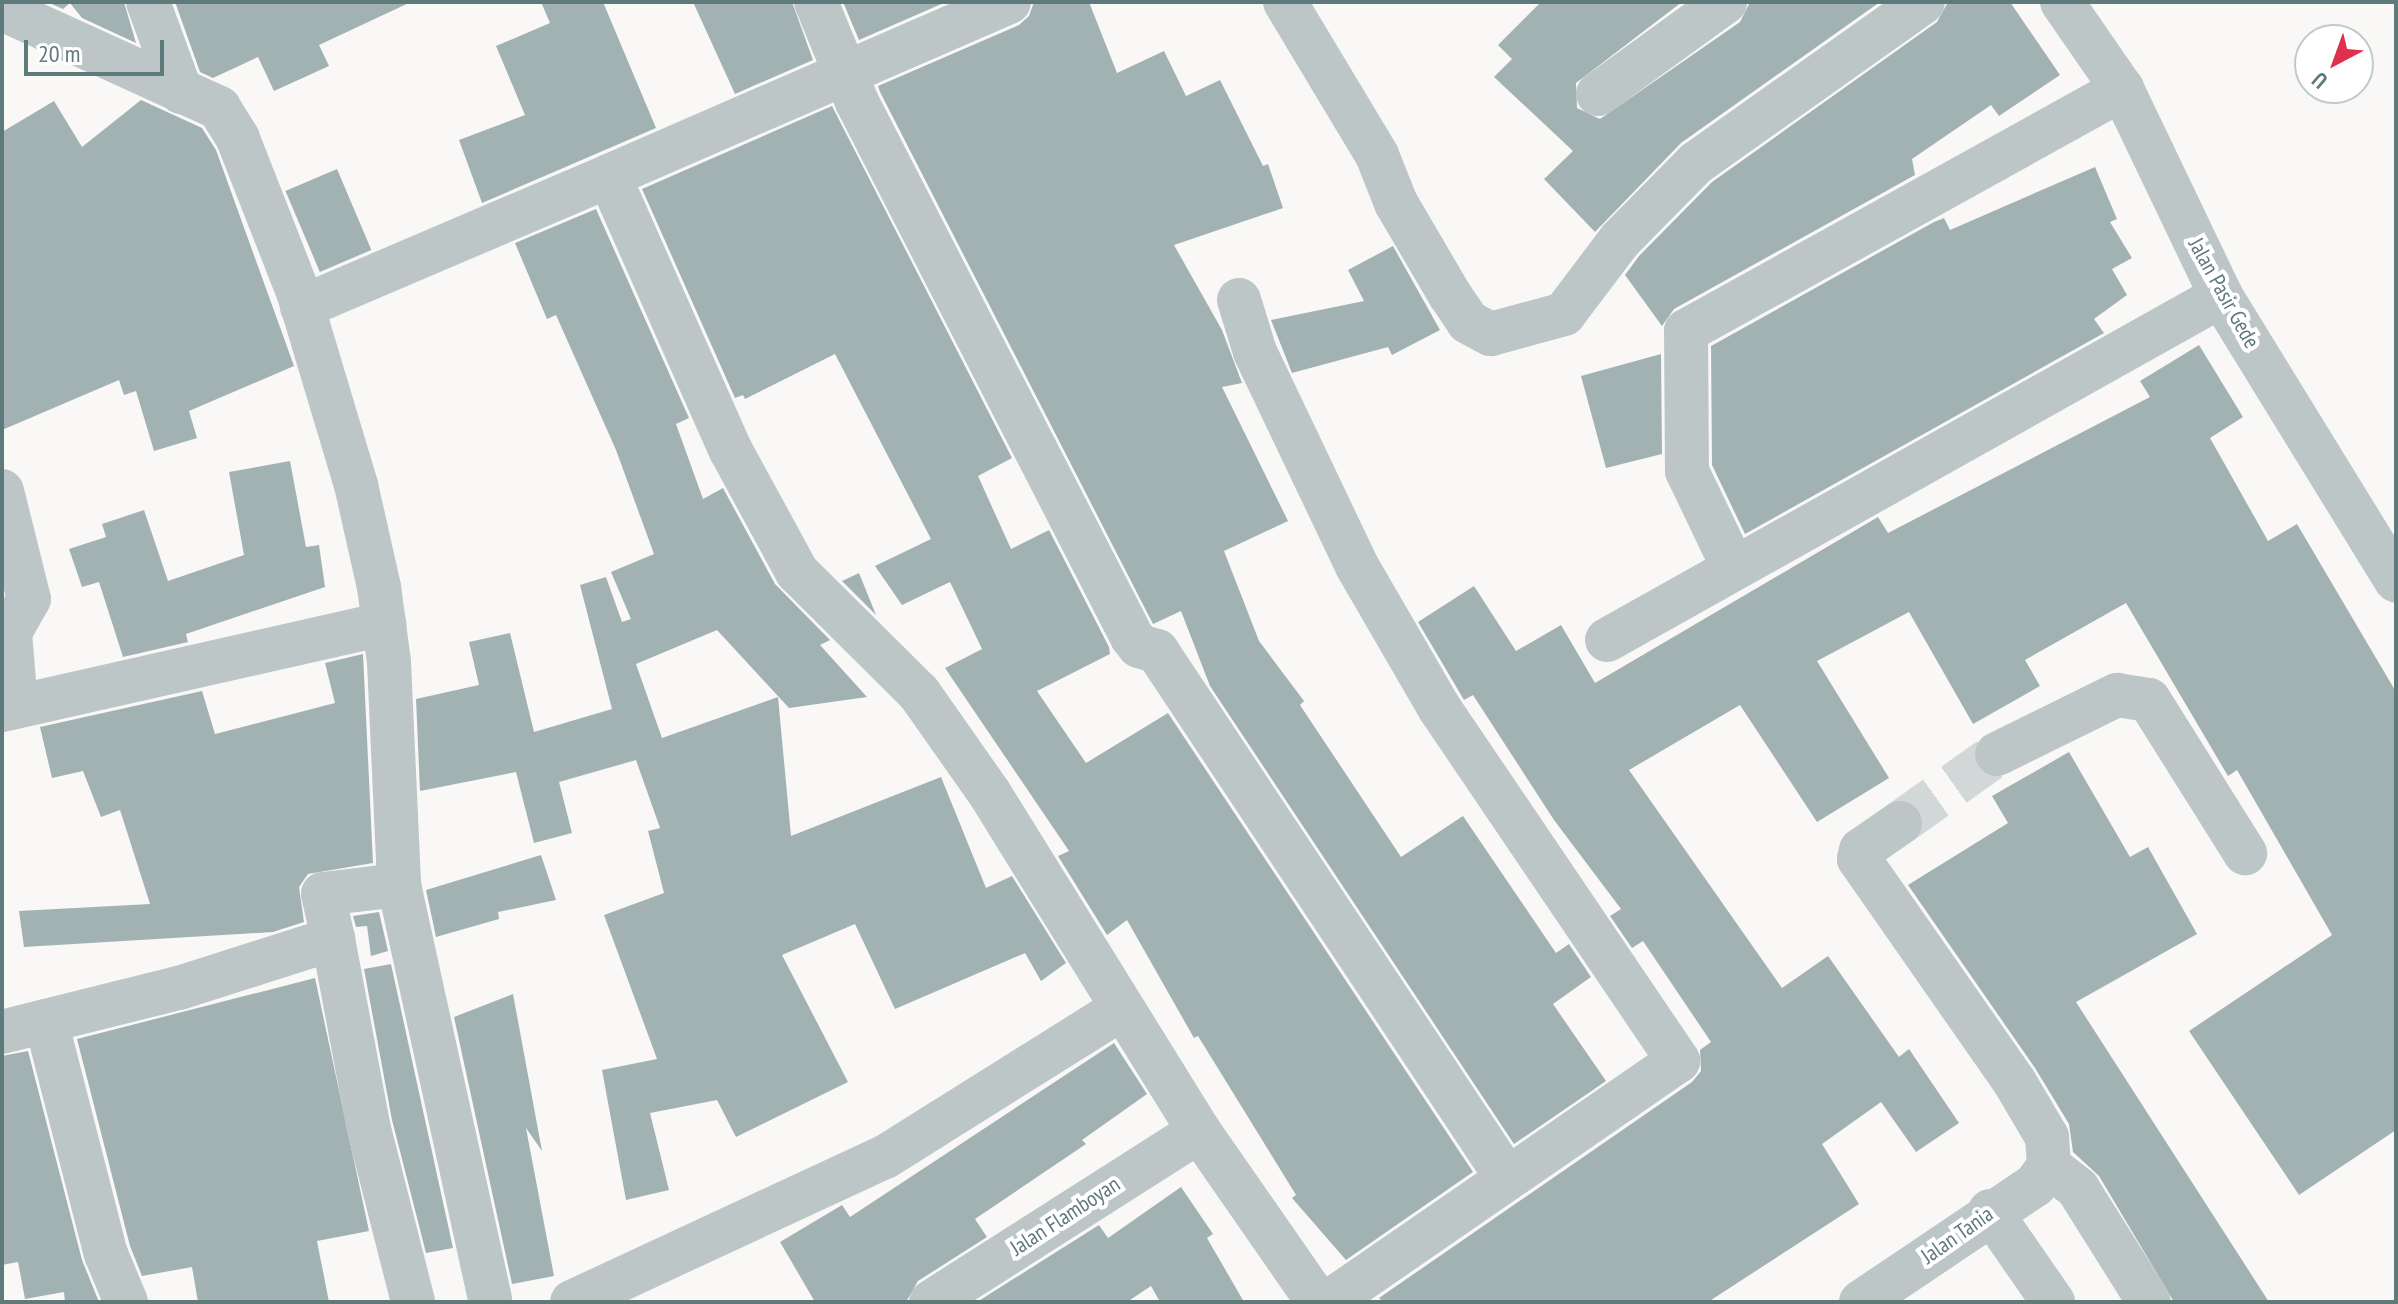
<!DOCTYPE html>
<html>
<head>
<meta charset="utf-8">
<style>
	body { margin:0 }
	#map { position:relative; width:2398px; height:1304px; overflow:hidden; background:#f9f8f7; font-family:"PT Sans Narrow",sans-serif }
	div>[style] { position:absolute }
	.building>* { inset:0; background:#a2b2b2; transform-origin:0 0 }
	.minor-tunnel>* { height:44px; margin-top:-22px; transform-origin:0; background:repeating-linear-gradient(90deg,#d2d8d8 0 44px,transparent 0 66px) }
	.minor>* { height:44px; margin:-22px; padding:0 22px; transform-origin:22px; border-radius:22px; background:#bdc6c7 }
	span { translate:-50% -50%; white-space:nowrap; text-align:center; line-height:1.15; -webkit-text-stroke:8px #fff; paint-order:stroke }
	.street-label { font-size:22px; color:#5f7a7b }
	.frame { position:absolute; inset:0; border:4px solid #5f7a7b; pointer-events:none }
	.north { position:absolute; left:2294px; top:24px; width:80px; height:80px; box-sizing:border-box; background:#fff; border:2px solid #bfcaca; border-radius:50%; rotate:221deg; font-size:22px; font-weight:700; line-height:32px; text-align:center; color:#5f7a7b }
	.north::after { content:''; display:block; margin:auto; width:28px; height:36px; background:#e12f4e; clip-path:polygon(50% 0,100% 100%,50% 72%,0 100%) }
	.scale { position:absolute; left:24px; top:40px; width:140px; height:36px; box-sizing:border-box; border:4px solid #5f7a7b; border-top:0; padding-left:10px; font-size:24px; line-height:28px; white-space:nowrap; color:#5f7a7b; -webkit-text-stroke:6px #fff; paint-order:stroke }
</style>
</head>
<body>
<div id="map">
	<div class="building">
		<i style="clip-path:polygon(47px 2px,124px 2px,136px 43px,82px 18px,70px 3px,63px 9px)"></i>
		<i style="clip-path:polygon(175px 2px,411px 2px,319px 45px,329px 66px,274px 91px,258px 57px,213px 78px,200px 72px)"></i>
		<i style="clip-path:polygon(541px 2px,603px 2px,656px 128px,482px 203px,459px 140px,525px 115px,496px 46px,550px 23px)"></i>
		<i style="clip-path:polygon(693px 2px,792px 2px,813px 60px,735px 94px)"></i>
		<i style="clip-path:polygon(843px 2px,946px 2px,859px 40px)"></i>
		<i style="clip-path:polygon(1034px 2px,1089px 2px,1117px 73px,1164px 51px,1186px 96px,1220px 80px,1263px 166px,1268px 164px,1283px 208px,1174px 245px,1222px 330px,1242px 383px,1222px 387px,1288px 521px,1224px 551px,1259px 641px,1304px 701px,1300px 705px,1401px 857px,1463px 816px,1556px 953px,1569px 944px,1591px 977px,1553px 1004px,1606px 1081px,1514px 1144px,1210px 686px,1181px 611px,1153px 624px,880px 92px,878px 86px,1019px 25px,1029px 16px)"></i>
		<i style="clip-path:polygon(1541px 2px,1682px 2px,1576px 83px,1577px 108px,1600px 119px,1740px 22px,1750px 2px,1880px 2px,1681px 143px,1595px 232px,1544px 179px,1573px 151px,1494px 77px,1512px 59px,1498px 45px)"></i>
		<i style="clip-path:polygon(1948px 2px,2010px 2px,2060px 75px,1999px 116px,1991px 105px,1912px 159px,1915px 175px,1674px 309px,1662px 326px,1625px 275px,1639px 256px,1712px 182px,1937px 22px)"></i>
		<i style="clip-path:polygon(141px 100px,202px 128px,216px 150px,294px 366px,189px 411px,197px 438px,154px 451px,136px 391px,124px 395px,119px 380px,2px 430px,2px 132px,54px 101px,82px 147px)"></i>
		<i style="clip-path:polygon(832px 106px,1012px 458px,978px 476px,1011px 549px,1049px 530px,1109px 647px,1110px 654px,1037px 691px,1086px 763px,1168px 713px,1473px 1172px,1346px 1260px,1292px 1198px,1296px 1195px,1198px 1036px,1194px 1038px,1127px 920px,1107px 935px,1058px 856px,1069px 851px,945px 668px,982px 649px,950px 582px,902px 605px,875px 566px,931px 539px,835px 354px,745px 399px,743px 395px,735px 398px,642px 189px)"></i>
		<i style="clip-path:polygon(2095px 167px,2117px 219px,2110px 222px,2132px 258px,2112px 269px,2127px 295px,2094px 319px,2104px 333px,1745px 534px,1712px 465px,1711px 346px,1934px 222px,1944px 218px,1950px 230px)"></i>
		<i style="left:337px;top:169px;width:88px;height:56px;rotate:67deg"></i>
		<i style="clip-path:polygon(596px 209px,689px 418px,676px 424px,703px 499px,723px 488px,775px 584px,830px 640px,820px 645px,867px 697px,789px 708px,717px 630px,636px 664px,662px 738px,778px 697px,791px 836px,941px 777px,986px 888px,1012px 876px,1066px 963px,1041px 981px,1025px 953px,895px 1009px,855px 924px,782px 955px,848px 1082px,736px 1137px,717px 1100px,650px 1113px,669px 1190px,626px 1200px,602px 1070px,657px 1059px,604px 915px,664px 893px,648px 831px,660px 828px,636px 760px,559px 782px,572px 833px,534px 843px,516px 772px,420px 791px,416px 699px,479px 685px,469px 642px,510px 633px,534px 732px,612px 709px,580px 585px,606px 577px,622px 622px,631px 619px,611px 572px,654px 554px,616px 450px,556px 315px,547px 319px,515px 243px)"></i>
		<i style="clip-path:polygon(1393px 246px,1440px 330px,1392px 355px,1388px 347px,1292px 373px,1271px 320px,1364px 301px,1348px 270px)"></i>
		<i style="clip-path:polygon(2199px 345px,2243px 417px,2210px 438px,2268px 541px,2297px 524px,2396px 692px,2396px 1130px,2299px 1195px,2189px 1031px,2332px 935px,2237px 770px,2228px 776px,2126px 603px,2025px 660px,2040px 686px,1973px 724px,1909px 612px,1817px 661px,1889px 778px,1817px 822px,1740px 705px,1629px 770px,1782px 988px,1828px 956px,1899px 1057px,1909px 1049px,1959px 1123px,1916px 1152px,1881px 1102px,1822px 1144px,1859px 1204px,1708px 1302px,1383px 1302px,1379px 1298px,1692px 1082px,1701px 1071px,1700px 1050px,1711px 1042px,1643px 941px,1632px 948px,1610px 916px,1621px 909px,1554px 820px,1473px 695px,1464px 700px,1418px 622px,1474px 586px,1516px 651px,1561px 625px,1595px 683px,1878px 517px,1888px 533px,2150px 397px,2140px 381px)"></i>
		<i style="clip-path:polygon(1661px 354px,1662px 454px,1606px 468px,1581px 376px)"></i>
		<i style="clip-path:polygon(290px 461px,306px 547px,319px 545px,325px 587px,186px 634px,188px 642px,123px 657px,99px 582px,82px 587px,69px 549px,106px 537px,102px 524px,144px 510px,168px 581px,244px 555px,229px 472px)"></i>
		<i style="clip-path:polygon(859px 573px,876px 615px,842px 581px)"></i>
		<i style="clip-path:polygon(363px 654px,373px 863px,308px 874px,299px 887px,304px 922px,273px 932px,24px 947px,19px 911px,150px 904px,120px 810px,101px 817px,83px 771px,52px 778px,40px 727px,202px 691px,215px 734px,335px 703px,325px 663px)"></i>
		<i style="clip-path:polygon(2069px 752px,2130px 857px,2148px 847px,2197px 934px,2076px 1002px,2269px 1302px,2174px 1302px,2099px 1176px,2073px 1152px,2069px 1124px,2035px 1068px,1908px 885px,2008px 823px,1992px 796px)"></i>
		<i style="clip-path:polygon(541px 855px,556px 900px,498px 912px,499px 919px,436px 937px,426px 890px)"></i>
		<i style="clip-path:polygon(379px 912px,388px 951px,371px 956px,367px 926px,356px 927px,353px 916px)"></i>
		<i style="clip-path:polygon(391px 964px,453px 1248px,426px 1253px,392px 1120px,364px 969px)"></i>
		<i style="clip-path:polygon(315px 978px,369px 1231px,317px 1241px,329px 1302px,198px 1302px,192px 1267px,142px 1276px,130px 1246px,77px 1039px)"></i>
		<i style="clip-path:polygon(513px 994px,542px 1151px,526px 1128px,554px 1276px,512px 1284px,454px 1017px)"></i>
		<i style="clip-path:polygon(1114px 1043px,1147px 1094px,1082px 1140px,1086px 1144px,975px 1219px,987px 1237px,918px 1281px,906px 1302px,815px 1302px,780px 1242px,842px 1205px,850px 1217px)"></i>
		<i style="clip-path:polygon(28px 1051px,82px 1260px,99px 1302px,65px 1302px,64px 1292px,25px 1299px,18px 1262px,2px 1265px,2px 1056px)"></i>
		<i style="clip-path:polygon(1181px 1187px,1213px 1234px,1207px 1238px,1244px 1302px,1160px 1302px,1151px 1286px,1127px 1302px,977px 1302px,1099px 1225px,1108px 1238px)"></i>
	</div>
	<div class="minor-tunnel">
		<i style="left:1900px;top:823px;width:119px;rotate:-35.4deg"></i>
	</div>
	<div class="minor">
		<i style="left:148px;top:2px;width:96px;rotate:69.9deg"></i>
		<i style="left:816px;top:2px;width:108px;rotate:67.7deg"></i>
		<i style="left:857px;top:102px;width:602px;rotate:62.8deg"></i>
		<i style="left:1132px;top:637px;width:11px;rotate:52deg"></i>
		<i style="left:1139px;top:646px;width:19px;rotate:16deg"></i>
		<i style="left:1157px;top:651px;width:633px;rotate:56.41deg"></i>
		<i style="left:1009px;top:2px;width:436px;rotate:156.5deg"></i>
		<i style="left:609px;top:176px;width:299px;rotate:66.1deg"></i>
		<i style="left:730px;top:449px;width:140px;rotate:61.4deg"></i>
		<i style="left:797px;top:572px;width:172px;rotate:44.8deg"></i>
		<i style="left:919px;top:693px;width:123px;rotate:54.9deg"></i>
		<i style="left:990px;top:794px;width:397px;rotate:58.2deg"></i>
		<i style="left:1199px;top:1131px;width:208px;rotate:55.2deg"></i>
		<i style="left:1285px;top:2px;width:179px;rotate:59deg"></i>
		<i style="left:1377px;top:155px;width:52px;rotate:68.4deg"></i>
		<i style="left:1396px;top:203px;width:107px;rotate:59.6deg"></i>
		<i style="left:1450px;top:295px;width:32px;rotate:56deg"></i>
		<i style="left:1468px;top:322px;width:26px;rotate:28deg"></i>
		<i style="left:1491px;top:334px;width:76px;rotate:-15.3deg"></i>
		<i style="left:1564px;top:314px;width:93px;rotate:-52.9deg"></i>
		<i style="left:1620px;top:240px;width:108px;rotate:-45.4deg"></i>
		<i style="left:1696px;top:163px;width:278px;rotate:-35.3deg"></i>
		<i style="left:2062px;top:2px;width:106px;rotate:55.4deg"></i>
		<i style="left:2122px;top:89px;width:229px;rotate:64.4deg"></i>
		<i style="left:2221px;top:296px;width:334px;rotate:58.4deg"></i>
		<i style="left:2px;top:9px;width:239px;rotate:24.5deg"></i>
		<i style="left:219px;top:108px;width:36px;rotate:58deg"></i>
		<i style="left:238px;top:139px;width:168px;rotate:68.6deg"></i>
		<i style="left:299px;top:295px;width:198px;rotate:73.3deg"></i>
		<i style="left:356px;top:485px;width:105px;rotate:77.3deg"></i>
		<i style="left:379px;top:587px;width:76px;rotate:82.4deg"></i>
		<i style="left:389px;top:662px;width:223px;rotate:87.4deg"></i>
		<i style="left:399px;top:885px;width:424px;rotate:77.6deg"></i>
		<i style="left:1598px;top:94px;width:157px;rotate:-35.9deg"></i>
		<i style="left:1239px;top:300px;width:54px;rotate:72.9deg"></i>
		<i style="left:1255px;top:352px;width:237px;rotate:64.5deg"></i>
		<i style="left:1357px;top:566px;width:165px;rotate:59.9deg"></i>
		<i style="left:1440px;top:709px;width:425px;rotate:55.9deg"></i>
		<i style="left:1678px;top:1061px;width:424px;rotate:145.4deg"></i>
		<i style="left:302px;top:307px;width:334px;rotate:-23.1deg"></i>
		<i style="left:2px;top:491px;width:111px;rotate:76deg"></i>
		<i style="left:29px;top:599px;width:38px;rotate:120deg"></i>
		<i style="left:1733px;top:567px;width:106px;rotate:-115.6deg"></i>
		<i style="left:1687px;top:471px;width:140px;rotate:-90.4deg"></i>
		<i style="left:1686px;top:331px;width:499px;rotate:-29deg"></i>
		<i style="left:2px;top:624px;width:11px;rotate:45deg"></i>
		<i style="left:10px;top:632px;width:75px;rotate:85.4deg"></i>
		<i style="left:1607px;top:640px;width:704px;rotate:-29.26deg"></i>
		<i style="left:2px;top:710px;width:392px;rotate:-12.7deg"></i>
		<i style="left:1997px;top:754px;width:134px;rotate:-26.2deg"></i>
		<i style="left:2117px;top:695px;width:32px;rotate:9deg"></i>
		<i style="left:2149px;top:700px;width:181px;rotate:57.9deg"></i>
		<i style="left:1900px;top:823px;width:47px;rotate:145.3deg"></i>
		<i style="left:1861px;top:850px;width:9px;rotate:103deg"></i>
		<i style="left:1859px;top:859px;width:271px;rotate:55.1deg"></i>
		<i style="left:2014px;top:1081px;width:65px;rotate:59.5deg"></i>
		<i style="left:2047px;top:1137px;width:29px;rotate:86deg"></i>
		<i style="left:2049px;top:1166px;width:37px;rotate:38deg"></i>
		<i style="left:2078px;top:1189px;width:133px;rotate:57.9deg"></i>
		<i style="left:333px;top:939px;width:189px;rotate:79.3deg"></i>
		<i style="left:368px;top:1125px;width:183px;rotate:75.7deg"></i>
		<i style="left:46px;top:1021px;width:241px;rotate:75.6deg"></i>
		<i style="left:106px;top:1254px;width:52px;rotate:67.4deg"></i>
		<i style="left:2px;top:1032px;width:182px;rotate:-14deg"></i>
		<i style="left:179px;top:988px;width:162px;rotate:-17.7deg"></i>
		<i style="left:333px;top:939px;width:46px;rotate:-102.5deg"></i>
		<i style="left:323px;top:894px;width:77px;rotate:-6.8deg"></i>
		<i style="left:1990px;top:1211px;width:111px;rotate:55.3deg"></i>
		<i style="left:572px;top:1302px;width:345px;rotate:-24.9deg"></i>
		<i style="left:885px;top:1157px;width:279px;rotate:-32.1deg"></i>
		<i style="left:931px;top:1302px;width:318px;rotate:-32.5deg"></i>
		<i style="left:1861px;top:1302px;width:210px;rotate:-33.9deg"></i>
		<i style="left:2035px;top:1185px;width:24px;rotate:-54deg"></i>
	</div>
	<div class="street-label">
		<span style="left:2224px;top:293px;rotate:61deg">Jalan Pasir Gede</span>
		<span style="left:1065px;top:1216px;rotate:-33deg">Jalan Flamboyan</span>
		<span style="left:1957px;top:1235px;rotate:-35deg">Jalan Tania</span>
	</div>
	<div class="frame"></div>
	<div class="north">U</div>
	<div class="scale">20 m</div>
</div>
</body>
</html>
